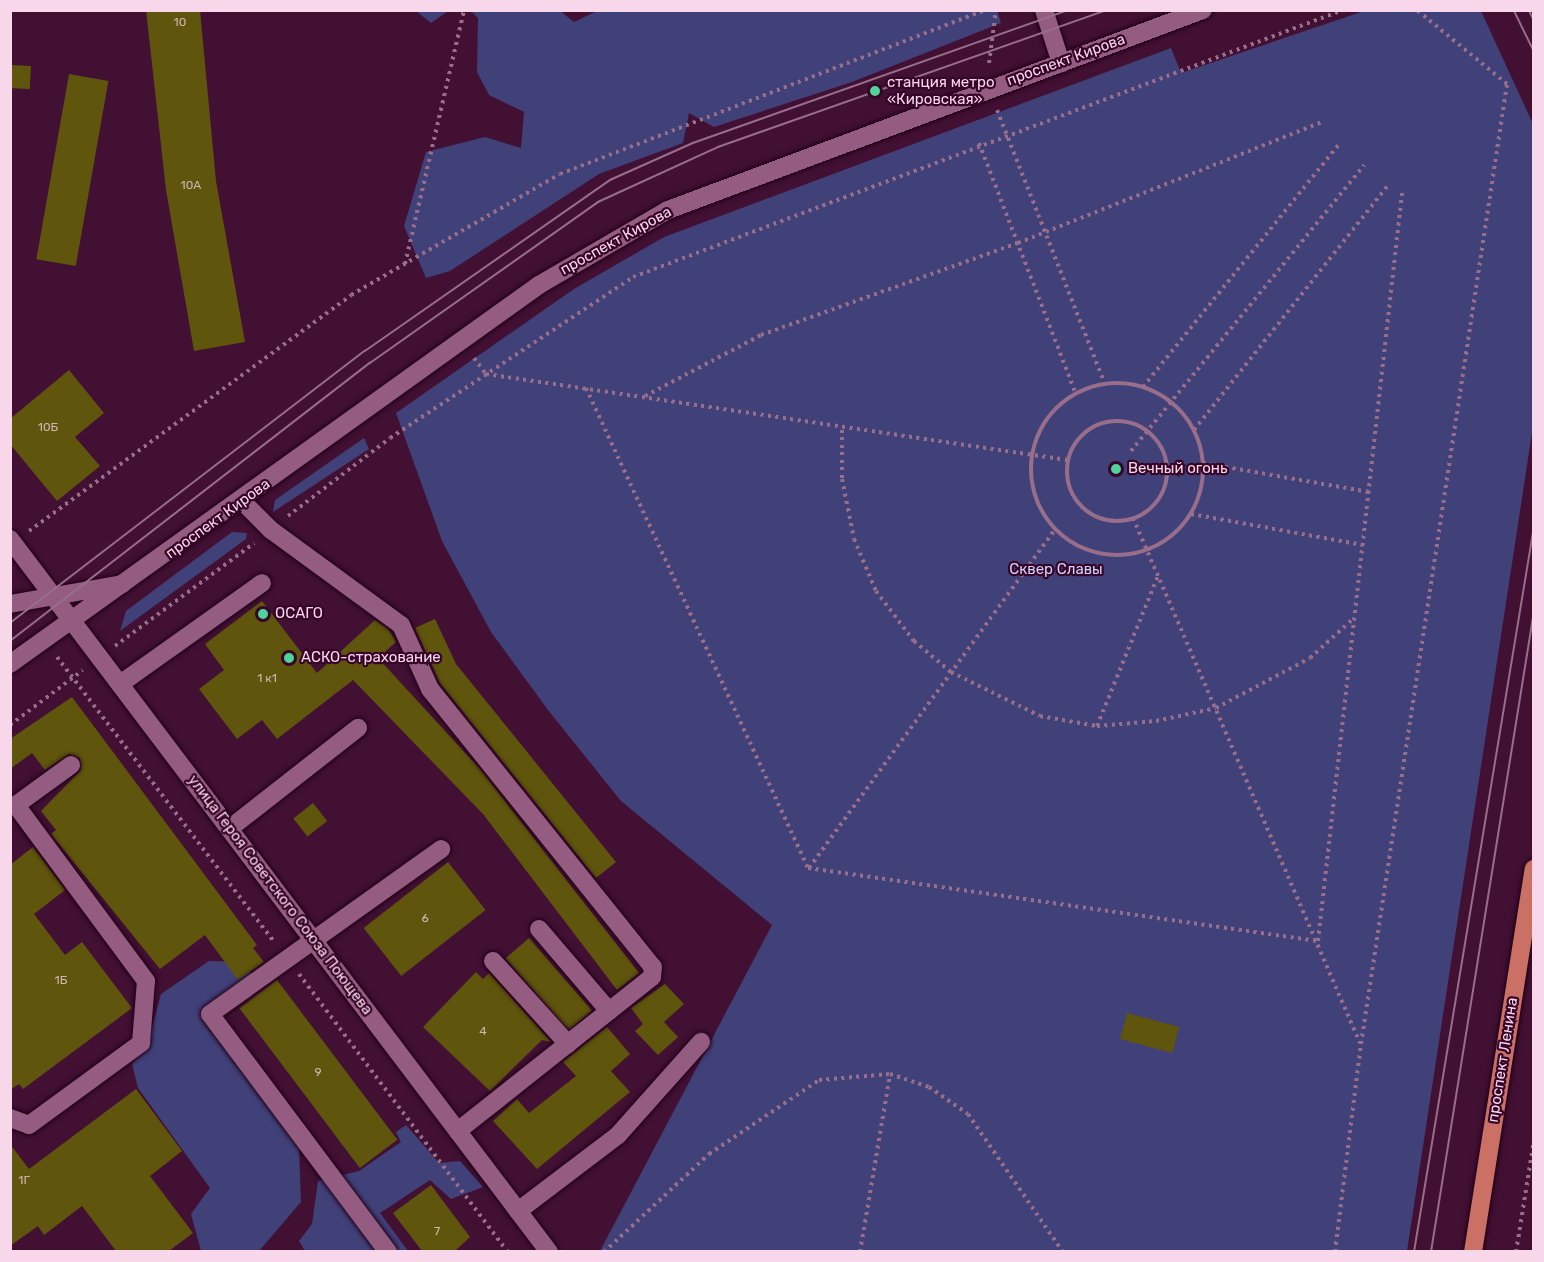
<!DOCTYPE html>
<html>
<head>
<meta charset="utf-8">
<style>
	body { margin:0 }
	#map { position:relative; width:1544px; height:1262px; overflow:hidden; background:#411033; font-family:Rubik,sans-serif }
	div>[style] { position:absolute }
	.green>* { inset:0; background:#41417a }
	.building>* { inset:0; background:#5f550c; transform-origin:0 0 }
	.path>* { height:4px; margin-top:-2px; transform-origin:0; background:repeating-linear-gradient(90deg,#986e8a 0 3px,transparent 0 7.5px) }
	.path>.ring { margin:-2px; padding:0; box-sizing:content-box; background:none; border:4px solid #986e8a; border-radius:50% }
	.roads { filter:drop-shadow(0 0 2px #210118) drop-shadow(0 0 2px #210118) }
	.minor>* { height:18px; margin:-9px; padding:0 9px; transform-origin:9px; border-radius:9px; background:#945c80 }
	.major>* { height:18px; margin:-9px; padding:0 9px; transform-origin:9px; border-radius:9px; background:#ca7064 }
	.tram>* { height:1.5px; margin:-0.75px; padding:0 0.75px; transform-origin:0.75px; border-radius:0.75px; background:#986f8b }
	.dots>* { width:16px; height:16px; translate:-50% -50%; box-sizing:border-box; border:3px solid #360528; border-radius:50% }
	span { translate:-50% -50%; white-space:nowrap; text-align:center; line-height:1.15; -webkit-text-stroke:4.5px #360528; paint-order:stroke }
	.number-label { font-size:12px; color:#d2b6b3 }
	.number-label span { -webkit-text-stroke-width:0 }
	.street-label { font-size:15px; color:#f8d7eb }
	.poi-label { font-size:15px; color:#f8d7eb }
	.left { translate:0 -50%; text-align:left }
	.park-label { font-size:15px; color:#cfd3fa }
	.frame { position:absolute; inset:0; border:12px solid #f8d7eb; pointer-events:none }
</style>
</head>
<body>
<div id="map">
	<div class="green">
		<i style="clip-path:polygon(416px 11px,448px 11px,431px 23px)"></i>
		<i style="clip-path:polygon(597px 11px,997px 10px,1001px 23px,852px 82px,714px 127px,689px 113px,683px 143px,599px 174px,450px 271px,426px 278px,404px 226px,426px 152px,485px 137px,521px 148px,524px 112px,489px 95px,477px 72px,478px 18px,471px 11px,560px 11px,574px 22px)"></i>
		<i style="clip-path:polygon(1364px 11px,1481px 11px,1533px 124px,1533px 426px,1407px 1251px,600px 1251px,772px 925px,621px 801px,548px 710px,491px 632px,442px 541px,396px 413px,574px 289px,664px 237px,1171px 48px,1181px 73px)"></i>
		<i style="clip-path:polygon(364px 438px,369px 449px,273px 512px,275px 500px)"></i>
		<i style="clip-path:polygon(232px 532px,247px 533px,246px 539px,120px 631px,126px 611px)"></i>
		<i style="clip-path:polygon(209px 961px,244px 962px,252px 975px,218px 1017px,298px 1123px,301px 1202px,259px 1251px,201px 1251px,191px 1214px,210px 1188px,138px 1088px,132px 1064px,147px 1046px,161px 994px)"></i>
		<i style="clip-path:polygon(406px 1125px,439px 1163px,460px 1161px,483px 1187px,451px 1199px,430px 1180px,380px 1213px,408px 1251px,305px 1251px,299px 1241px,312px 1224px,318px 1181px,359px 1171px,401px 1142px,396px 1132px)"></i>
	</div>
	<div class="building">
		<i style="clip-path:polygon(146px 10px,200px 10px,216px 181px,245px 342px,194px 351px,166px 190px)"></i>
		<i style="left:10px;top:65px;width:21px;height:23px;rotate:3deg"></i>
		<i style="left:69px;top:74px;width:40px;height:188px;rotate:10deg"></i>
		<i style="clip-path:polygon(69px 370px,104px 413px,75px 437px,100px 466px,57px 501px,10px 444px,10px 419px)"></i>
		<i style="clip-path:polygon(262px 601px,317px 673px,375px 620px,388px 629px,396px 642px,378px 658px,479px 768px,639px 973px,617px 990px,483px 814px,353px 680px,277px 739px,262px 720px,237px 739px,199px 689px,224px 670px,205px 644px)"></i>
		<i style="clip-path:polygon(435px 619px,456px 664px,616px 862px,596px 878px,440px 683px,415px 628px)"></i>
		<i style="clip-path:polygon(72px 697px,257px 945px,253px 948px,264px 962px,238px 980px,205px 935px,160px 969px,51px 834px,56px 830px,41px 811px,81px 770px,80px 758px,69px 754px,45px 770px,32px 753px,10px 769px,10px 739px)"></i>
		<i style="left:313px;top:803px;width:23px;height:25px;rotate:52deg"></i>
		<i style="clip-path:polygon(33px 847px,65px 890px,34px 914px,65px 955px,82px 942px,132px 1008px,23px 1089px,19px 1084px,10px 1090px,10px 865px)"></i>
		<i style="left:448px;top:862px;width:61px;height:107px;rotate:52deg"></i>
		<i style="left:529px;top:938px;width:96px;height:31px;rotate:49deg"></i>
		<i style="clip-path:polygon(476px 972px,483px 979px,489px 973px,551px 1042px,542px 1040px,490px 1091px,423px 1027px)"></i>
		<i style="left:277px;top:980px;width:200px;height:47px;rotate:53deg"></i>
		<i style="clip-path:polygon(665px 984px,684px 1004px,664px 1022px,678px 1037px,658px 1055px,635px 1031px,643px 1024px,631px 1008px)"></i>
		<i style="left:1127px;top:1013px;width:54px;height:27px;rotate:15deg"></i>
		<i style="clip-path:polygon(607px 1027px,630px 1054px,611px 1071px,630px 1092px,537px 1169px,493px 1121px,517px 1099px,529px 1113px,576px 1076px,563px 1062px)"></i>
		<i style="clip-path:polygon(136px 1089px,182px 1151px,150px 1176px,193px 1233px,169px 1251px,116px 1251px,82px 1206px,44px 1235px,38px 1226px,10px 1246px,10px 1144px,29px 1169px)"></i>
		<i style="clip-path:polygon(431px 1185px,470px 1237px,455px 1251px,422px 1251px,393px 1213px)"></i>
	</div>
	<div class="path">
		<i style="left:989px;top:63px;width:53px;rotate:-82.5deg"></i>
		<i style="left:997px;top:110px;width:292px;rotate:68.5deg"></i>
		<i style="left:979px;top:143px;width:269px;rotate:68.9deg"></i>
		<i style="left:405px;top:264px;width:261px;rotate:-76.9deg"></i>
		<i style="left:474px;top:358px;width:20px;rotate:53deg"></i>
		<i style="left:486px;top:374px;width:588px;rotate:8.41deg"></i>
		<i class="ring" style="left:1031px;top:383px;width:168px;height:168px"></i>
		<i style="left:1143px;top:387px;width:312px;rotate:-51.1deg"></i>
		<i style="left:586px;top:388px;width:529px;rotate:65.18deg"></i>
		<i style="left:808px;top:868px;width:515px;rotate:8.15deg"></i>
		<i style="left:1318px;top:941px;width:753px;rotate:-83.59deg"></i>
		<i style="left:645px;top:396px;width:131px;rotate:-27.7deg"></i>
		<i style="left:761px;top:335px;width:273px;rotate:-19.7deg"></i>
		<i style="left:1018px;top:243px;width:329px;rotate:-21.7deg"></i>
		<i class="ring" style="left:1067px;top:421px;width:96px;height:96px"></i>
		<i style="left:842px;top:430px;width:49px;rotate:90deg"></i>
		<i style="left:842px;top:479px;width:61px;rotate:78.7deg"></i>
		<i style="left:854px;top:539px;width:56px;rotate:67.1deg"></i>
		<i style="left:876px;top:591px;width:63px;rotate:52.8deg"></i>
		<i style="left:914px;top:641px;width:48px;rotate:40deg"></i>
		<i style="left:951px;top:672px;width:99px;rotate:26.3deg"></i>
		<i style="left:1040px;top:716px;width:58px;rotate:10deg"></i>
		<i style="left:1097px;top:726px;width:59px;rotate:-4.8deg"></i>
		<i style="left:1156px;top:721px;width:61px;rotate:-12.2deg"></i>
		<i style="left:1216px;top:708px;width:106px;rotate:-28deg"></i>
		<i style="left:1310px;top:658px;width:59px;rotate:-42.3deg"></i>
		<i style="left:1194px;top:430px;width:313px;rotate:-51.6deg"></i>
		<i style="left:1131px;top:451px;width:369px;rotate:-50.8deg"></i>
		<i style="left:1203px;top:463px;width:169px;rotate:9.9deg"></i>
		<i style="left:1191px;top:514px;width:175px;rotate:10.2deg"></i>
		<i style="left:288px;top:516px;width:128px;rotate:-37.4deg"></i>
		<i style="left:390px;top:438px;width:291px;rotate:-33.5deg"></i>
		<i style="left:633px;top:277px;width:759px;rotate:-20.61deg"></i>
		<i style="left:1133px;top:518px;width:572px;rotate:66.62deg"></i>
		<i style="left:29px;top:531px;width:399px;rotate:-36.2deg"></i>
		<i style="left:351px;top:295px;width:241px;rotate:-30.1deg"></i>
		<i style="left:560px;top:174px;width:456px;rotate:-21.1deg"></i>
		<i style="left:115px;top:646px;width:173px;rotate:-36.5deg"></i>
		<i style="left:57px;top:657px;width:358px;rotate:52.7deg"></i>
		<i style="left:10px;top:725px;width:91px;rotate:-37deg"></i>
		<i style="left:1097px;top:726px;width:162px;rotate:-67.9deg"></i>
		<i style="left:809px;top:868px;width:419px;rotate:-54deg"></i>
		<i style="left:299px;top:974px;width:348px;rotate:53.1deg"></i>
		<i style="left:604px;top:1252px;width:144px;rotate:-43deg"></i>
		<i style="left:709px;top:1154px;width:133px;rotate:-33.9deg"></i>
		<i style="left:819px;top:1080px;width:71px;rotate:-4.8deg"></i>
		<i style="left:890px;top:1074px;width:41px;rotate:18.4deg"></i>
		<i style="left:929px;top:1087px;width:47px;rotate:34.7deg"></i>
		<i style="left:968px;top:1114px;width:168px;rotate:55.5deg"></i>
		<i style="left:860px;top:1252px;width:181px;rotate:-80.4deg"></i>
		<i style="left:1335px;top:1252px;width:210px;rotate:-82.9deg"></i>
		<i style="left:1361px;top:1044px;width:971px;rotate:-81.35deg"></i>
		<i style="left:1507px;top:84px;width:117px;rotate:-140.6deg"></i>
		<i style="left:1516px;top:1252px;width:113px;rotate:-80.9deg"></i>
	</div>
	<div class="roads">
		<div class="minor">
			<i style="left:1044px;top:10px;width:56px;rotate:72.2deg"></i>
			<i style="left:243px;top:502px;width:40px;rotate:45deg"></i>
			<i style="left:271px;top:530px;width:161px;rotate:36.2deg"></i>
			<i style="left:401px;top:625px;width:70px;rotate:65.6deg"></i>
			<i style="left:430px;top:689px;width:356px;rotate:51.3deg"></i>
			<i style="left:653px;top:967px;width:10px;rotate:96deg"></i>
			<i style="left:652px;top:977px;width:248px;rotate:141.6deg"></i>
			<i style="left:10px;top:539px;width:894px;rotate:52.91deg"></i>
			<i style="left:10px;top:604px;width:114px;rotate:-10.1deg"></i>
			<i style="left:10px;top:664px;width:651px;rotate:-35.62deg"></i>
			<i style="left:539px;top:285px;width:149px;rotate:-30.2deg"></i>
			<i style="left:668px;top:210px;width:571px;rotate:-20.5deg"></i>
			<i style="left:120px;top:684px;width:174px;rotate:-35.4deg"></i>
			<i style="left:229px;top:829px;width:164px;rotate:-38.1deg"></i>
			<i style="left:539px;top:929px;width:108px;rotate:49.5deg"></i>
			<i style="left:493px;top:961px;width:112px;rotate:47.9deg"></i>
			<i style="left:10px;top:1118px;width:20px;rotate:20deg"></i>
			<i style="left:29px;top:1125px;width:139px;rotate:-36.2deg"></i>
			<i style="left:141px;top:1043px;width:62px;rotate:-85.4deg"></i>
			<i style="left:146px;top:981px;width:219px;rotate:-126.5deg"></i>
			<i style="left:16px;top:805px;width:68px;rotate:-36deg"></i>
			<i style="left:518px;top:1211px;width:126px;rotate:-37.2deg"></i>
			<i style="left:618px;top:1135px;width:125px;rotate:-48.3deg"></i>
			<i style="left:388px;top:1252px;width:297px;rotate:-126.8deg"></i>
			<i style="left:210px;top:1014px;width:284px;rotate:-35.5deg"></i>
		</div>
		<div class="major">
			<i style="left:1473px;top:1252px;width:388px;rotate:-81deg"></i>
		</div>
	</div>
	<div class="tram">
		<i style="left:1514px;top:10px;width:46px;rotate:64deg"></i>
		<i style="left:1529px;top:10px;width:11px;rotate:63deg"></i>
		<i style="left:10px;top:623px;width:447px;rotate:-37.5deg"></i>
		<i style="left:365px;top:351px;width:299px;rotate:-34.9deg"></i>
		<i style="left:610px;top:180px;width:91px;rotate:-24deg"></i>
		<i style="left:693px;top:143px;width:399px;rotate:-19.5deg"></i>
		<i style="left:10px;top:641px;width:455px;rotate:-37.7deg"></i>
		<i style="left:370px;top:363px;width:279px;rotate:-35.2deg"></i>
		<i style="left:598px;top:202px;width:132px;rotate:-24.6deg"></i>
		<i style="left:718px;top:147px;width:413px;rotate:-19.4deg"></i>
		<i style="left:1414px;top:1252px;width:736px;rotate:-80.61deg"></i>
		<i style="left:1431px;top:1252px;width:649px;rotate:-80.87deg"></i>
	</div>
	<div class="dots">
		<i style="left:875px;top:91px;background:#4ed39a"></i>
		<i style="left:1116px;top:469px;background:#4ed39a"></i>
		<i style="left:263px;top:614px;background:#4ed39a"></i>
		<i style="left:289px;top:658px;background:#4ed39a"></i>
	</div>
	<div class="number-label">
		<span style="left:180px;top:23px">10</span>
		<span style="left:191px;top:186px">10А</span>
		<span style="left:48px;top:428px">10Б</span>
		<span style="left:267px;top:679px">1 к1</span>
		<span style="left:425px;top:919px">6</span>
		<span style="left:61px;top:981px">1Б</span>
		<span style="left:483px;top:1032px">4</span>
		<span style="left:318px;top:1073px">9</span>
		<span style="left:24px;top:1181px">1Г</span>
		<span style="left:437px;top:1232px">7</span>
	</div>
	<div class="street-label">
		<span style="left:1066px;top:60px;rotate:-20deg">проспект Кирова</span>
		<span style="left:616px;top:241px;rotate:-29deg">проспект Кирова</span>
		<span style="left:218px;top:519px;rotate:-36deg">проспект Кирова</span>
		<span style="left:280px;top:895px;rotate:53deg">улица Героя Советского Союза Поющева</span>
		<span style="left:1503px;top:1060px;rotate:-81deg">проспект Ленина</span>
	</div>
	<div class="poi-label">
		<span class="left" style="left:887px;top:91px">станция метро<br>«Кировская»</span>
		<span class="left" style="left:1128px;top:469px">Вечный огонь</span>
		<span class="left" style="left:275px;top:614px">ОСАГО</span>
		<span class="left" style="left:301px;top:658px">АСКО-страхование</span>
	</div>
	<div class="park-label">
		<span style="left:1056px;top:570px">Сквер Славы</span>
	</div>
	<div class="frame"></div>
</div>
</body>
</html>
